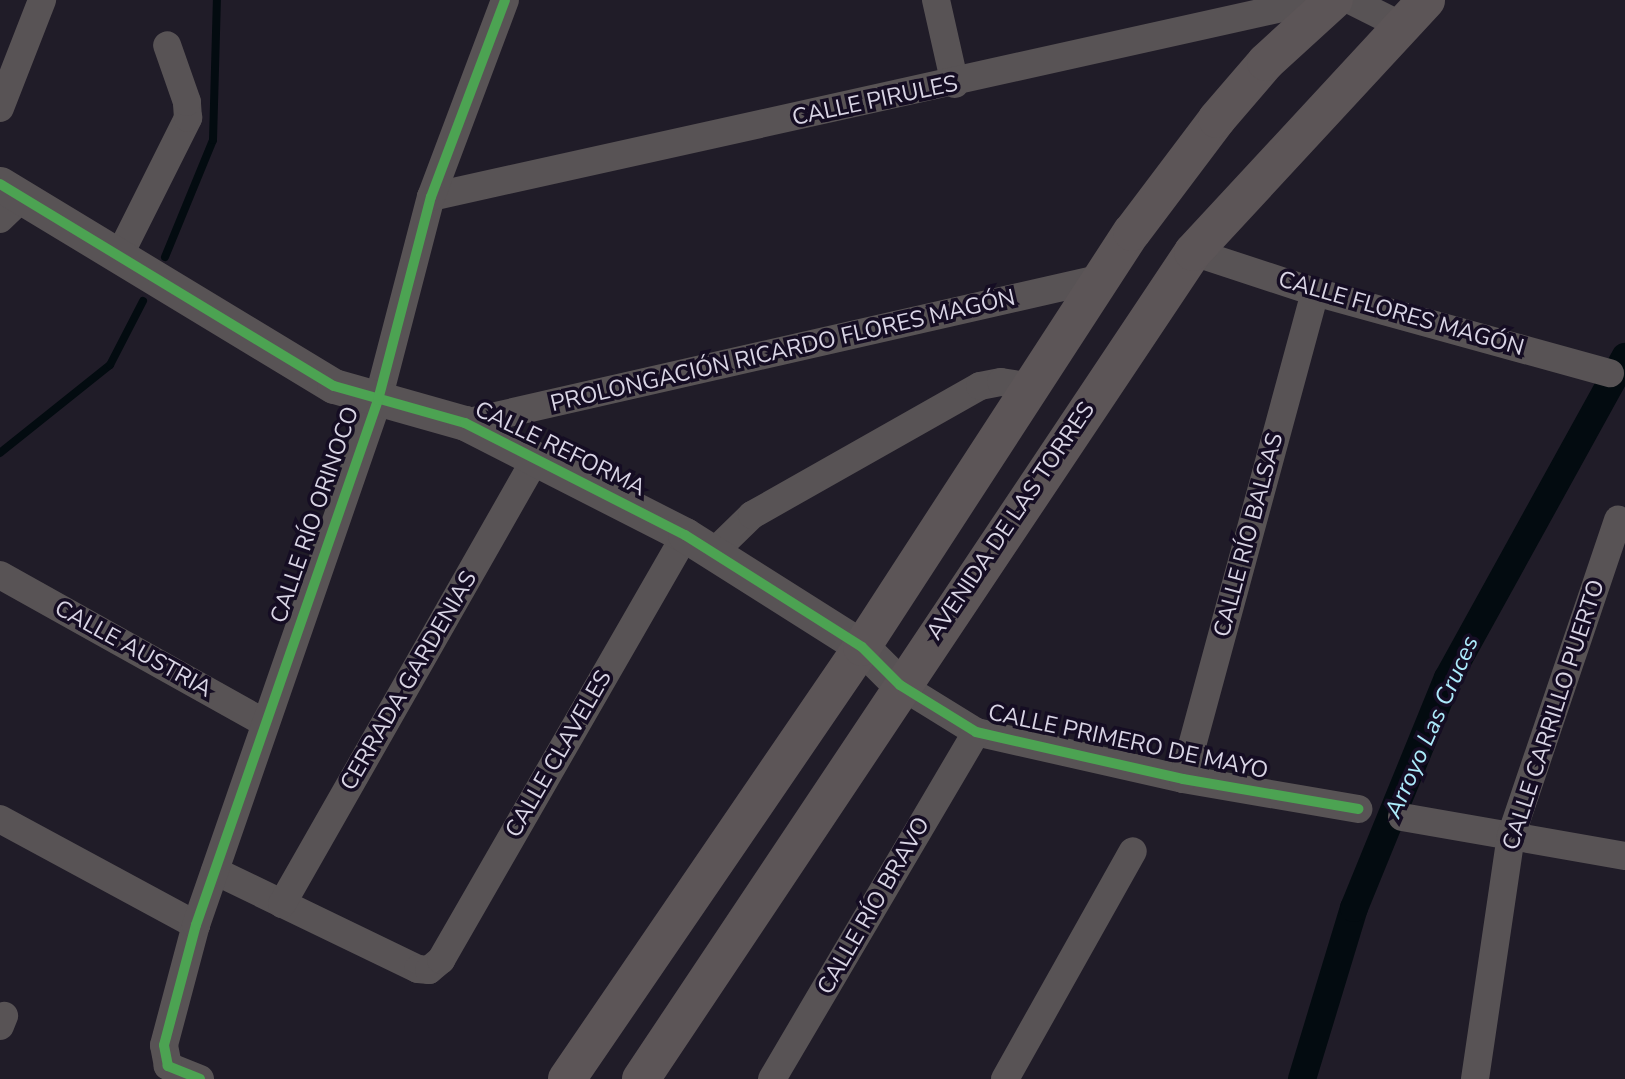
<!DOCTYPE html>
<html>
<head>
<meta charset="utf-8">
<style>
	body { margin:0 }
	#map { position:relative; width:1625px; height:1079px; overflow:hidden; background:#201c28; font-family:"Nunito Sans",sans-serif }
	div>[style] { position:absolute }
	.stream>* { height:8px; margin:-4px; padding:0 4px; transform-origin:4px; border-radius:4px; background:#030b10 }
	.canal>* { height:28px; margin:-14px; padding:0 14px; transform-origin:14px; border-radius:14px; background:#030b10 }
	.minor>* { height:28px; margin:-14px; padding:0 14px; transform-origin:14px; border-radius:14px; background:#585355 }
	.tertiary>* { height:35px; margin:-17.5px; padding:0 17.5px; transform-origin:17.5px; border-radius:17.5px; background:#585355 }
	.primary>* { height:38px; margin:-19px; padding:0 19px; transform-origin:19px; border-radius:19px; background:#5c5557 }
	.cycleway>* { height:10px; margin:-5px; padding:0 5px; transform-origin:5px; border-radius:5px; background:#4ca352 }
	span { translate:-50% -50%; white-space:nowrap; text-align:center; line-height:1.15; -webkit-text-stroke:7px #150d23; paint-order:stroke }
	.street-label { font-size:23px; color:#d9d5e5 }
	.water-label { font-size:24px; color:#acebfb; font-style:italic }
</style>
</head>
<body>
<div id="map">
	<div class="stream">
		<i style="left:165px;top:257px;width:126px;rotate:-67.7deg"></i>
		<i style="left:213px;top:140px;width:140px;rotate:-88.4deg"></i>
		<i style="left:0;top:453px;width:141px;rotate:-38.7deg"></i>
		<i style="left:110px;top:365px;width:72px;rotate:-62.7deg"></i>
	</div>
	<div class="canal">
		<i style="left:1302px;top:1079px;width:179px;rotate:-73.1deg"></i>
		<i style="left:1354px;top:908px;width:248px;rotate:-67.8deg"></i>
		<i style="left:1448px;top:678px;width:367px;rotate:-61.1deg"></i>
	</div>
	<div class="minor">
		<i style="left:936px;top:0;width:86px;rotate:77.3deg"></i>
		<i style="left:1350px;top:0;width:58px;rotate:26.6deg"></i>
		<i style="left:0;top:108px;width:116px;rotate:-68.7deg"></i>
		<i style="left:431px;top:197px;width:909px;rotate:-12.52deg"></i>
		<i style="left:0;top:219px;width:30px;rotate:-44deg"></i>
		<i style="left:1193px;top:252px;width:128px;rotate:18.2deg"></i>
		<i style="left:1315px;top:292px;width:306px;rotate:15.4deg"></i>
		<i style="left:118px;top:258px;width:157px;rotate:-63.4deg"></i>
		<i style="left:188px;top:118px;width:16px;rotate:-94deg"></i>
		<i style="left:187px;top:102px;width:60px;rotate:-109.3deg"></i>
		<i style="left:465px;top:423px;width:653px;rotate:-12.82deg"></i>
		<i style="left:714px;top:552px;width:53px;rotate:-44.2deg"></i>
		<i style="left:752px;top:515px;width:262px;rotate:-29.5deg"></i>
		<i style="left:980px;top:386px;width:21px;rotate:-11deg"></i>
		<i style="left:1001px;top:382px;width:31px;rotate:9deg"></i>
		<i style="left:0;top:575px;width:304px;rotate:29.2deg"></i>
		<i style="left:900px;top:685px;width:89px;rotate:31.7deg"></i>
		<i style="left:976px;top:732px;width:212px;rotate:12.8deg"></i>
		<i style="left:1183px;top:779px;width:178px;rotate:9.7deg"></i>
		<i style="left:1183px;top:779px;width:505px;rotate:-74.83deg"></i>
		<i style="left:1402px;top:817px;width:226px;rotate:9.9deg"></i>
		<i style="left:0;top:819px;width:223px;rotate:28.4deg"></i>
		<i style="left:215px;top:871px;width:225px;rotate:25.8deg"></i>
		<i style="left:418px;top:969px;width:11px;rotate:5deg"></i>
		<i style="left:429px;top:970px;width:16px;rotate:-40deg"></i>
		<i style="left:441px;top:960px;width:490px;rotate:-60.1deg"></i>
		<i style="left:282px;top:904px;width:513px;rotate:-60.34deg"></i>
		<i style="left:0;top:1026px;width:11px;rotate:-68deg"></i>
		<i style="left:200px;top:1079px;width:35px;rotate:-158deg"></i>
		<i style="left:168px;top:1066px;width:21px;rotate:-101deg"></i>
		<i style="left:164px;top:1045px;width:124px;rotate:-75.1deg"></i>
		<i style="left:196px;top:925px;width:556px;rotate:-70.88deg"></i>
		<i style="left:378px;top:400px;width:210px;rotate:-75.4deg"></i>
		<i style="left:431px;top:197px;width:210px;rotate:-69.4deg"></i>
		<i style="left:772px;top:1079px;width:403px;rotate:-59.5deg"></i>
		<i style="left:1005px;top:1079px;width:261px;rotate:-60.7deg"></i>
		<i style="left:1475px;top:1079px;width:246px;rotate:-81.6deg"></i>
		<i style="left:1511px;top:836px;width:334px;rotate:-71.3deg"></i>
	</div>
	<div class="tertiary">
		<i style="left:0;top:184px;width:390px;rotate:31.2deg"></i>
		<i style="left:334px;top:386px;width:136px;rotate:15.8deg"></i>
		<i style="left:465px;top:423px;width:247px;rotate:27deg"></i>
		<i style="left:685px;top:535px;width:209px;rotate:32.3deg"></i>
		<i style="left:862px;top:647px;width:54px;rotate:45deg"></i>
	</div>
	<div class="primary">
		<i style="left:567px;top:1079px;width:523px;rotate:-55.67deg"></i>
		<i style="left:862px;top:647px;width:495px;rotate:-57deg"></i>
		<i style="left:1132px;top:232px;width:141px;rotate:-53deg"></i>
		<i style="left:1217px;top:119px;width:75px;rotate:-49.3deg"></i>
		<i style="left:1266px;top:62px;width:92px;rotate:-42.4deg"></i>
		<i style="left:641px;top:1079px;width:994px;rotate:-56.28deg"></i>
		<i style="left:1193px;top:252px;width:343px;rotate:-47.2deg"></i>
	</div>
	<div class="cycleway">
		<i style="left:0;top:184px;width:390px;rotate:31.2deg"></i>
		<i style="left:334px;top:386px;width:136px;rotate:15.8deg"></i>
		<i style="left:465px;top:423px;width:247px;rotate:27deg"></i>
		<i style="left:685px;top:535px;width:209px;rotate:32.3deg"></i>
		<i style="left:862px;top:647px;width:54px;rotate:45deg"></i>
		<i style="left:900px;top:685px;width:89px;rotate:31.7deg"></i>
		<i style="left:976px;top:732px;width:212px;rotate:12.8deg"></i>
		<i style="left:1183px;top:779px;width:178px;rotate:9.7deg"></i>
		<i style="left:200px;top:1079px;width:35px;rotate:-158deg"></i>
		<i style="left:168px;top:1066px;width:21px;rotate:-101deg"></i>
		<i style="left:164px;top:1045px;width:124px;rotate:-75.1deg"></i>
		<i style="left:196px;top:925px;width:556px;rotate:-70.88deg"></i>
		<i style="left:378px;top:400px;width:210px;rotate:-75.4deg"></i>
		<i style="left:431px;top:197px;width:210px;rotate:-69.4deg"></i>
	</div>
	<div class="street-label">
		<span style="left:875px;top:101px;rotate:-12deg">CALLE PIRULES</span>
		<span style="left:1401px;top:314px;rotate:16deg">CALLE FLORES MAGÓN</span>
		<span style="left:783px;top:351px;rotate:-13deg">PROLONGACIÓN RICARDO FLORES MAGÓN</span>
		<span style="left:560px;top:449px;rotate:26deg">CALLE REFORMA</span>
		<span style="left:315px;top:515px;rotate:-71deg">CALLE RÍO ORINOCO</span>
		<span style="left:1011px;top:521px;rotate:-56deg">AVENIDA DE LAS TORRES</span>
		<span style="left:1249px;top:535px;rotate:-75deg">CALLE RÍO BALSAS</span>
		<span style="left:133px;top:649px;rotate:29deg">CALLE AUSTRIA</span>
		<span style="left:409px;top:681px;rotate:-60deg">CERRADA GARDENIAS</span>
		<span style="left:1554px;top:715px;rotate:-72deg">CALLE CARRILLO PUERTO</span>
		<span style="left:1128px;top:742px;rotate:12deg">CALLE PRIMERO DE MAYO</span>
		<span style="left:559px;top:754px;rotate:-60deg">CALLE CLAVELES</span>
		<span style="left:874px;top:906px;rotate:-60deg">CALLE RÍO BRAVO</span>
	</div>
	<div class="water-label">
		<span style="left:1432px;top:727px;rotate:-66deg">Arroyo Las Cruces</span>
	</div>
</div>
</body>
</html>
